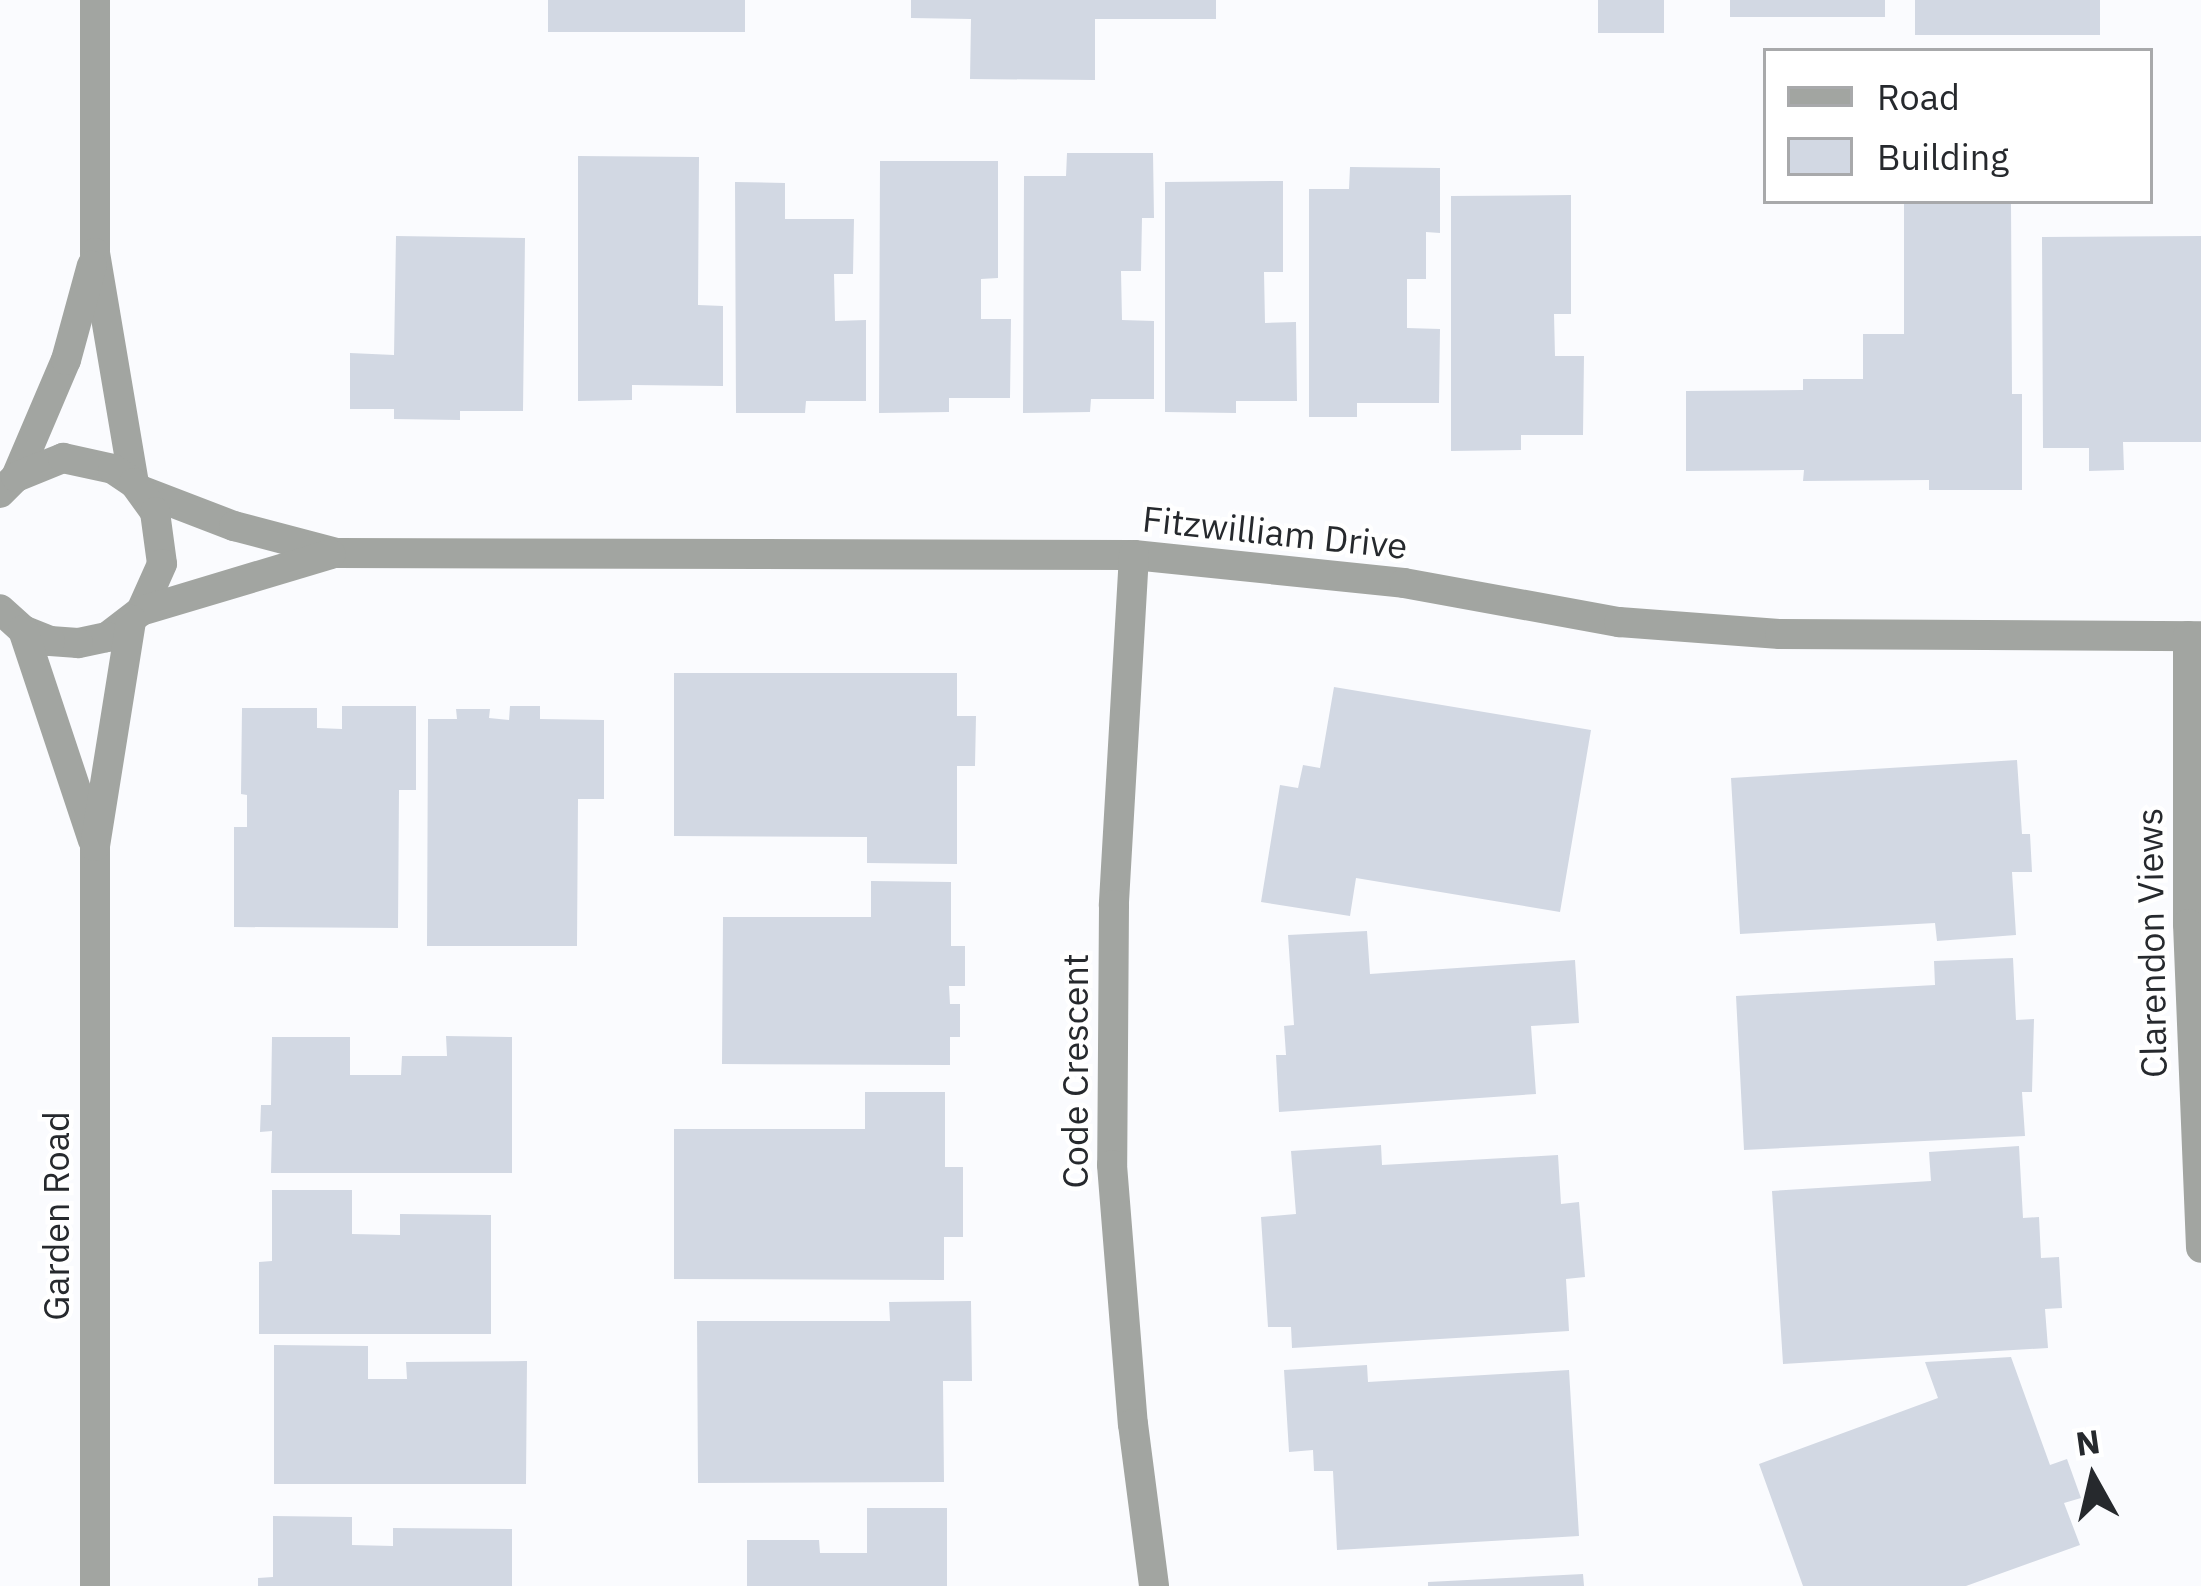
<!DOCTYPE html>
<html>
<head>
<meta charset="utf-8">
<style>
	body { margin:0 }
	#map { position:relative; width:2201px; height:1586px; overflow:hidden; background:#fafbfe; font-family:"IBM Plex Sans",sans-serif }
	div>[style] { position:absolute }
	.building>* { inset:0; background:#d2d8e3; transform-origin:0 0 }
	.minor>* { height:30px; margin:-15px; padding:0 15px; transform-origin:15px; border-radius:15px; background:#a2a5a1 }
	span { translate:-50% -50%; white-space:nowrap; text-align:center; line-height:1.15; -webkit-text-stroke:9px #fff; paint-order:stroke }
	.street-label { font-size:36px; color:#26292d }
	.legend { position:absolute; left:1763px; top:48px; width:390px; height:156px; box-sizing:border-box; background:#fff; border:3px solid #a8a9ab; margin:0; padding:15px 21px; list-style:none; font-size:36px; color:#26292d }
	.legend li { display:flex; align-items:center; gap:24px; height:60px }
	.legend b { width:60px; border:3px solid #a8a9ab }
	.north { position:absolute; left:2033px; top:1418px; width:120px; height:120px; -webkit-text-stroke:9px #fff; paint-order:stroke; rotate:352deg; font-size:33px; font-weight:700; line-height:48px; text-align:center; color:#26292d }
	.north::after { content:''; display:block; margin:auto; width:42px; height:54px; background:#26292d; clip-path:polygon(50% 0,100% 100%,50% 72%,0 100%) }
</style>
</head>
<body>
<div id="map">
	<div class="building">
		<i style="left:548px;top:0;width:197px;height:32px"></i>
		<i style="clip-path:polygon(911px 0,1216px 0,1216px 19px,1095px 19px,1095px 80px,970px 79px,971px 19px,911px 18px)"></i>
		<i style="left:1598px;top:0;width:66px;height:33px"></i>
		<i style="left:1730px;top:0;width:155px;height:17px"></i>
		<i style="left:1915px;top:0;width:185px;height:35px"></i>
		<i style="clip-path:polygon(1067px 153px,1153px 153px,1154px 218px,1142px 218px,1141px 271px,1121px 271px,1122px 320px,1154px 321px,1154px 399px,1091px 399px,1090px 412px,1023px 413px,1024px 176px,1066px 176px)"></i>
		<i style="clip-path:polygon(578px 156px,699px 157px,698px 305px,723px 306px,723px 386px,632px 385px,632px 400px,578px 401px)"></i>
		<i style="clip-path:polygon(880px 161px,998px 161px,998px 278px,981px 279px,981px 319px,1011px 319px,1010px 398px,949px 398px,949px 412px,879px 413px)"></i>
		<i style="clip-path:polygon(1350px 167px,1440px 168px,1440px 233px,1426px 232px,1426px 279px,1407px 279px,1407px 328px,1440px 329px,1439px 403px,1357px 403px,1357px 417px,1309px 417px,1309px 189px,1349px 189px)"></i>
		<i style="clip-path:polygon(1283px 181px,1283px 272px,1264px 272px,1265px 323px,1296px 322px,1297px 401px,1236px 401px,1236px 413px,1165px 412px,1165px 182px)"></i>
		<i style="clip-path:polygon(735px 182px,785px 183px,785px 219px,854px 219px,853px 274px,834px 274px,835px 321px,866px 320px,866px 401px,806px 401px,805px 413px,736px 413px)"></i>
		<i style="clip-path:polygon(1571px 195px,1571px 314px,1554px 314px,1555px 356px,1584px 356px,1583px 435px,1521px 435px,1521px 450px,1451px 451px,1451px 196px)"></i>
		<i style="clip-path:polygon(1904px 201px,2011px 201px,2012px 394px,2022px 394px,2022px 490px,1929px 490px,1929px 480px,1803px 481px,1804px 470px,1686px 471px,1686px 391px,1803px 390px,1803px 379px,1863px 379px,1863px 334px,1904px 334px)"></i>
		<i style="clip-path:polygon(396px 236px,525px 238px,523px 411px,460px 411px,460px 420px,394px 419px,394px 409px,350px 409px,350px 353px,394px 355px)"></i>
		<i style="clip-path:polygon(2201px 236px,2201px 442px,2123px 442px,2124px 470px,2089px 471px,2089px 448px,2043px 448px,2042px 237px)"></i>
		<i style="clip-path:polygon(674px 673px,957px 673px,957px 716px,976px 716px,975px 766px,957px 766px,957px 864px,867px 863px,867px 837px,674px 836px)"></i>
		<i style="clip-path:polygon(1334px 687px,1591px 730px,1560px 912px,1356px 878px,1350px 916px,1261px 902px,1280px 785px,1298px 788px,1303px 765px,1320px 768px)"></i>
		<i style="clip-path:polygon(342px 706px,416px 706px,416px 790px,399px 790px,398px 928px,234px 927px,234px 827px,247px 827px,247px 795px,241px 794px,242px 708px,317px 708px,317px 728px,342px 729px)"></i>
		<i style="clip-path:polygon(510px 706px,540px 706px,540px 719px,604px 720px,604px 799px,578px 799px,577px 946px,427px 946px,428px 719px,457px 719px,456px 709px,490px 709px,489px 718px,509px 720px)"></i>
		<i style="clip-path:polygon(2017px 760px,2022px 834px,2030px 834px,2032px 872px,2012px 872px,2016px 935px,1937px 941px,1935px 923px,1740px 934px,1731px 778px)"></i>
		<i style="clip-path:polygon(871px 881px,951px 882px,951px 946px,965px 946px,965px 986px,949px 986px,950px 1004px,960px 1004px,960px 1037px,950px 1037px,950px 1065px,722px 1064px,723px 917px,871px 917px)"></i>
		<i style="clip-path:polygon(1367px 931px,1370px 974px,1575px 960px,1579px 1023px,1531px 1026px,1536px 1094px,1279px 1112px,1276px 1055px,1286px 1055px,1284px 1026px,1294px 1025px,1288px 935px)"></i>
		<i style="clip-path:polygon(2013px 958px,2016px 1020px,2034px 1019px,2032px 1092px,2022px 1092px,2025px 1136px,1744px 1150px,1736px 996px,1935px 985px,1934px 961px)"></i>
		<i style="clip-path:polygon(446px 1036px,512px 1037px,512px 1173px,271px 1173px,272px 1131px,260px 1132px,261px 1105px,271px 1105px,272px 1037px,350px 1037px,350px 1075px,401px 1075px,402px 1056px,447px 1056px)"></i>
		<i style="clip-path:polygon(865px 1092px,945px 1092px,945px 1167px,963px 1167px,963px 1237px,944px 1237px,944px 1280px,674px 1279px,674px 1129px,865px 1129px)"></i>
		<i style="clip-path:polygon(1381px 1145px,1382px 1165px,1558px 1155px,1561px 1204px,1579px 1202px,1585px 1277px,1566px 1279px,1569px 1331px,1292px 1348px,1291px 1327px,1268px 1327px,1261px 1217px,1296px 1214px,1291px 1151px)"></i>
		<i style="clip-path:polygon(2019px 1146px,2023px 1218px,2039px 1217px,2041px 1258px,2059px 1257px,2062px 1308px,2045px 1309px,2048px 1348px,1783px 1364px,1772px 1191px,1931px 1181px,1929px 1152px)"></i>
		<i style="clip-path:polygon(272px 1190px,352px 1190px,352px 1234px,400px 1235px,400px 1214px,491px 1215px,491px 1334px,259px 1334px,259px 1262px,272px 1261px)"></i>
		<i style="clip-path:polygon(971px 1301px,972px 1381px,943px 1381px,944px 1482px,698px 1483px,697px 1321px,890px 1321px,889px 1302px)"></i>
		<i style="clip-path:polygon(274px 1345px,368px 1346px,368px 1379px,407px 1379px,406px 1362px,527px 1361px,526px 1484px,274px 1484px)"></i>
		<i style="clip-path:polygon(2011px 1357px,2050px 1465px,2067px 1459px,2081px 1498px,2064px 1503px,2080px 1545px,1966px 1586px,1803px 1586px,1759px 1464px,1938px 1398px,1925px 1362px)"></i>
		<i style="clip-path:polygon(1367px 1365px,1368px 1382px,1569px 1370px,1579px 1536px,1337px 1550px,1333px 1471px,1314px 1471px,1313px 1450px,1289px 1452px,1284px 1370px)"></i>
		<i style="clip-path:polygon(867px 1508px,947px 1508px,947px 1586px,747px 1586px,747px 1540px,819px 1540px,820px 1553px,867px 1553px)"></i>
		<i style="clip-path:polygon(273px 1516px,352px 1517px,352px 1545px,393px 1546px,393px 1528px,512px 1529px,512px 1586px,258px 1586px,258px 1578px,273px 1577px)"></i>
		<i style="clip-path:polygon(1583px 1574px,1584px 1586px,1428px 1586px,1428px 1582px)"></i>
	</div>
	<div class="minor">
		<i style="left:95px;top:0;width:253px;rotate:90deg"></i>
		<i style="left:95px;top:253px;width:233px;rotate:80.4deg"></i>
		<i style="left:16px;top:477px;width:127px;rotate:-66.9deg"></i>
		<i style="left:66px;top:360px;width:98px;rotate:-74.7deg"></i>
		<i style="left:140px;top:490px;width:101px;rotate:21deg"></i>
		<i style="left:234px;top:526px;width:106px;rotate:14.7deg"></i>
		<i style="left:337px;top:553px;width:797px;rotate:0.14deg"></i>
		<i style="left:1134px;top:555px;width:271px;rotate:5.9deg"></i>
		<i style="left:1404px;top:583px;width:219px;rotate:10.3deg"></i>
		<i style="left:1619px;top:622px;width:161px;rotate:4.3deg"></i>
		<i style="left:1780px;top:634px;width:421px;rotate:0.3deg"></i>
		<i style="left:0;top:493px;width:23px;rotate:-45deg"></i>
		<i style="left:16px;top:477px;width:51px;rotate:-22deg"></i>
		<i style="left:63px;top:458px;width:51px;rotate:12.4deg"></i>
		<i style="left:113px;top:469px;width:25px;rotate:34deg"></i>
		<i style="left:134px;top:483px;width:36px;rotate:54deg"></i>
		<i style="left:155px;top:512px;width:52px;rotate:82.3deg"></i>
		<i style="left:162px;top:564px;width:51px;rotate:114.1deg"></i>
		<i style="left:141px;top:611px;width:43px;rotate:142.6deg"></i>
		<i style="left:107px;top:637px;width:30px;rotate:168deg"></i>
		<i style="left:78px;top:643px;width:28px;rotate:-176deg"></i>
		<i style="left:50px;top:641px;width:29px;rotate:-158deg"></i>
		<i style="left:23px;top:630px;width:31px;rotate:-138deg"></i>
		<i style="left:1134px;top:555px;width:351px;rotate:93.3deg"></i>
		<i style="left:1114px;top:905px;width:260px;rotate:90.4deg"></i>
		<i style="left:1112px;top:1165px;width:260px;rotate:85.4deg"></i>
		<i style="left:1133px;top:1424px;width:163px;rotate:82.6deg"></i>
		<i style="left:141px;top:611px;width:198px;rotate:-16.7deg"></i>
		<i style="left:23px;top:630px;width:221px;rotate:71.6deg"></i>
		<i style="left:2188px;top:636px;width:288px;rotate:90deg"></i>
		<i style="left:2188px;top:924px;width:324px;rotate:87.7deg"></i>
		<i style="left:95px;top:1586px;width:740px;rotate:-90deg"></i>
		<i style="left:95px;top:846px;width:229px;rotate:-80.9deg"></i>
	</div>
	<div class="street-label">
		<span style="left:1275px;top:532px;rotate:6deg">Fitzwilliam Drive</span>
		<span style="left:2151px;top:943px;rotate:-91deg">Clarendon Views</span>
		<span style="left:1075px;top:1071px;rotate:-90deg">Code Crescent</span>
		<span style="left:56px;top:1216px;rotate:-90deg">Garden Road</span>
	</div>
	<ul class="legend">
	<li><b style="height:15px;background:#a2a5a1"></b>Road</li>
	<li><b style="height:33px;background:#d2d8e3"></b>Building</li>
	</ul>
	<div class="north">N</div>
</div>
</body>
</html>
